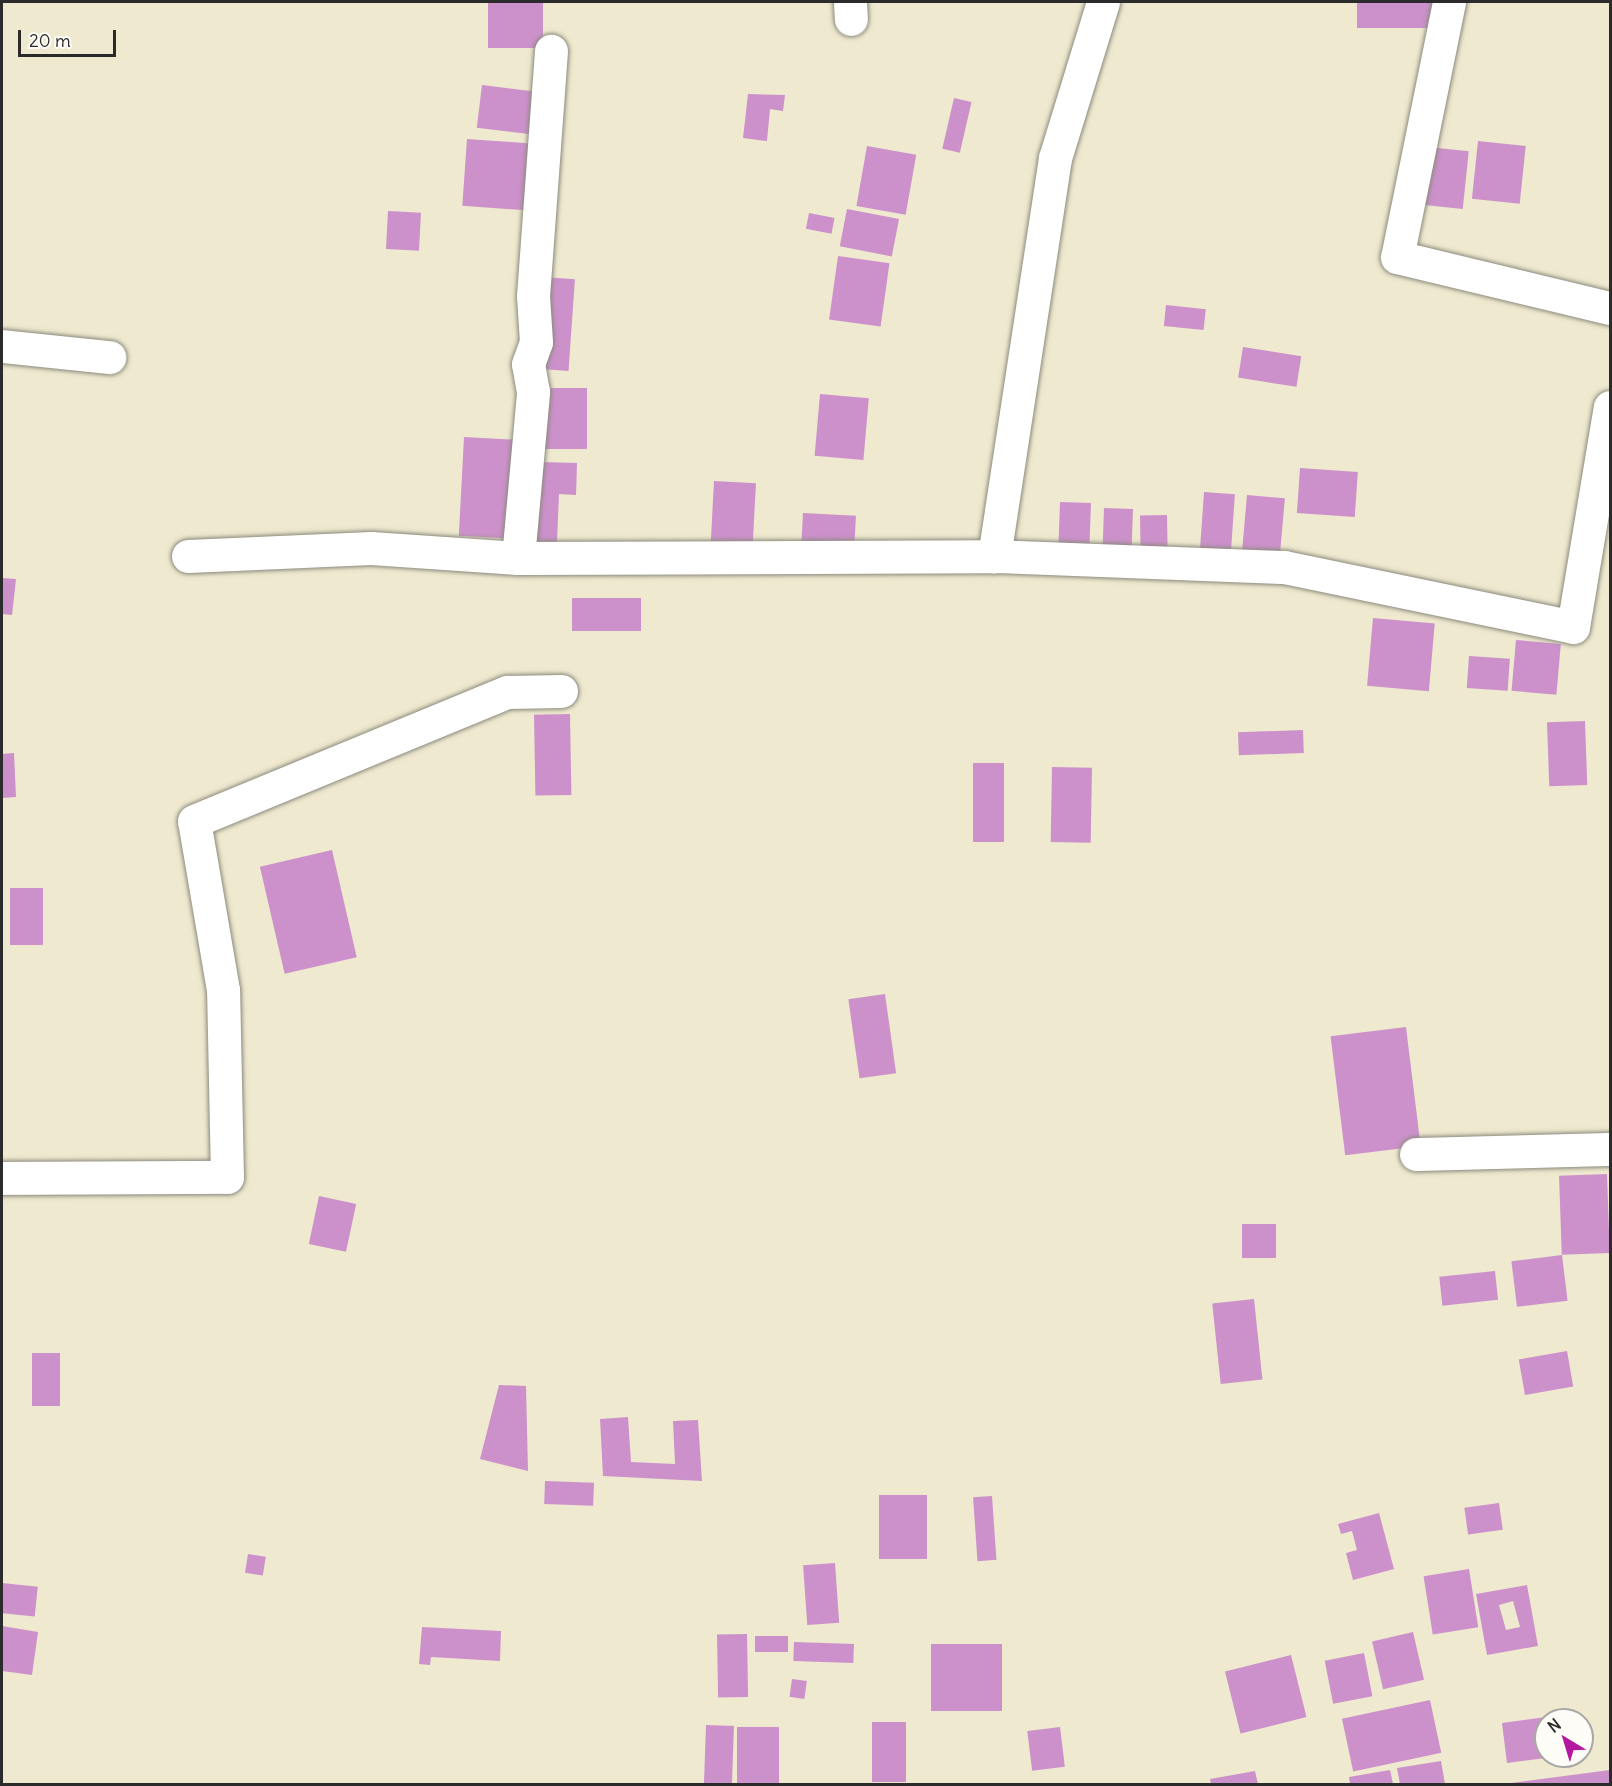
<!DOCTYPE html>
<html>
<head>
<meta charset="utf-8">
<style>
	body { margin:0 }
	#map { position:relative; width:1612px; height:1786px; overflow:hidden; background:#eee9cf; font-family:Delius,sans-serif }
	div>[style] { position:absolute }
	.building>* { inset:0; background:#cc91cb; transform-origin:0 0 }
	.roads { filter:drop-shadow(0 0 2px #8c8a7d) drop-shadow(0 0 2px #8c8a7d) }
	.minor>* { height:33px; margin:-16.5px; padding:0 16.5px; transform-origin:16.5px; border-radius:16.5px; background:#fff }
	span { translate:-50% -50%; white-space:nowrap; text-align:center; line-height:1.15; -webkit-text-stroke:4.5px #fdfcf7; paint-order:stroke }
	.frame { position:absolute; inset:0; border:3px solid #2b2b2b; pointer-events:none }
	.north { position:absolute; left:1534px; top:1708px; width:60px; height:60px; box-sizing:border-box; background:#fdfcf7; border:2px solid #a9a8a5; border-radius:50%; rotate:322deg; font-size:16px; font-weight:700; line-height:24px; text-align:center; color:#2b2b2b }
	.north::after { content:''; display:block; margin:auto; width:21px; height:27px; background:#b5179e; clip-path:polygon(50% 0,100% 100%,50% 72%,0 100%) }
	.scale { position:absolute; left:18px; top:30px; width:98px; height:27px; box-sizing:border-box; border:3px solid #2b2b2b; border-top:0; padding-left:8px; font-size:18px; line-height:21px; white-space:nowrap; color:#2b2b2b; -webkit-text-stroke:4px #fdfcf7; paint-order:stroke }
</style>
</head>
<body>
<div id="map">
	<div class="building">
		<i style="left:488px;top:2px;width:55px;height:46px"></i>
		<i style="left:1357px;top:2px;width:79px;height:26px"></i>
		<i style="left:482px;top:85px;width:63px;height:43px;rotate:7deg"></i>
		<i style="clip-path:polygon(748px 94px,785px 95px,783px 111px,770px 109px,767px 141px,743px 138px)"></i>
		<i style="left:954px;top:98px;width:18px;height:52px;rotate:13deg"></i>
		<i style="left:467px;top:139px;width:63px;height:67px;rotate:4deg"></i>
		<i style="left:1478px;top:141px;width:48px;height:58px;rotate:6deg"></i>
		<i style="left:867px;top:146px;width:50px;height:61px;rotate:10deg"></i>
		<i style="left:1428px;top:147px;width:41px;height:58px;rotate:6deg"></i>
		<i style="left:847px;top:209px;width:53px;height:38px;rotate:11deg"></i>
		<i style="left:388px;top:211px;width:33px;height:38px;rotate:3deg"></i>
		<i style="left:809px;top:213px;width:26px;height:16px;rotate:11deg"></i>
		<i style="left:838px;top:256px;width:52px;height:64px;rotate:8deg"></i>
		<i style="left:544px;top:277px;width:31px;height:92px;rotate:4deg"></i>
		<i style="left:1166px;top:305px;width:40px;height:21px;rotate:6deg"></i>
		<i style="left:1243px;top:347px;width:59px;height:31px;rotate:9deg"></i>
		<i style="left:535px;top:388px;width:52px;height:61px"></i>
		<i style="left:820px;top:394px;width:49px;height:62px;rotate:5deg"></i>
		<i style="left:464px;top:437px;width:52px;height:99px;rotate:3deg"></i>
		<i style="clip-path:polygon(540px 462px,577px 463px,576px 495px,559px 494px,557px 542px,537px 542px)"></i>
		<i style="left:1300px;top:468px;width:58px;height:45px;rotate:4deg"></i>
		<i style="left:714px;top:481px;width:42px;height:65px;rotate:3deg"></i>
		<i style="left:1204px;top:492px;width:31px;height:60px;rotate:4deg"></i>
		<i style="left:1247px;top:495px;width:38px;height:56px;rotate:5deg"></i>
		<i style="left:1060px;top:502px;width:31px;height:46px;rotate:2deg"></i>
		<i style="left:1104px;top:508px;width:29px;height:41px;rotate:2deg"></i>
		<i style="left:803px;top:513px;width:53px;height:31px;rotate:3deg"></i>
		<i style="left:1167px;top:515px;width:39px;height:27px;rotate:89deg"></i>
		<i style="clip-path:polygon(2px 578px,16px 579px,12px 615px,2px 614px)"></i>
		<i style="left:641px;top:598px;width:33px;height:69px;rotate:90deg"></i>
		<i style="left:1373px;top:618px;width:62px;height:68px;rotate:5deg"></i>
		<i style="left:1516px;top:640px;width:45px;height:51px;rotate:5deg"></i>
		<i style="left:1469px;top:656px;width:41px;height:32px;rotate:4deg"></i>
		<i style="left:570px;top:714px;width:81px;height:36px;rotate:89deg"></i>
		<i style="left:1585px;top:721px;width:64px;height:38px;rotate:88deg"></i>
		<i style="left:1303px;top:730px;width:23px;height:65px;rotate:88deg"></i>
		<i style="clip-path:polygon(14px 753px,16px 797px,2px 798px,2px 754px)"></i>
		<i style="left:973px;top:763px;width:31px;height:79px"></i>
		<i style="left:1052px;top:767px;width:40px;height:75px;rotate:1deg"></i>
		<i style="left:332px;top:850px;width:110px;height:74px;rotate:77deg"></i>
		<i style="left:10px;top:888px;width:33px;height:57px"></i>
		<i style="left:885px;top:994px;width:80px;height:37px;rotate:82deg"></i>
		<i style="left:1406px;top:1027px;width:120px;height:76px;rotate:83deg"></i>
		<i style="left:1607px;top:1174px;width:79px;height:48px;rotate:88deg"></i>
		<i style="left:319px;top:1196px;width:38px;height:49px;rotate:12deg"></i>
		<i style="left:1242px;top:1224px;width:34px;height:34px"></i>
		<i style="left:1562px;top:1255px;width:46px;height:51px;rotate:83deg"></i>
		<i style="left:1495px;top:1271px;width:29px;height:56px;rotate:84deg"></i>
		<i style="left:1254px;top:1299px;width:81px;height:42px;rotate:84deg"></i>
		<i style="left:1567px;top:1351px;width:36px;height:49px;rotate:80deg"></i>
		<i style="left:32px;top:1353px;width:28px;height:53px"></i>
		<i style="clip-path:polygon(499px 1385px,526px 1386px,528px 1471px,480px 1459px)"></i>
		<i style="clip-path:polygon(628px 1417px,631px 1462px,675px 1464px,673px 1421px,698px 1420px,702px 1481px,603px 1476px,600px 1419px)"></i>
		<i style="left:545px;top:1481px;width:49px;height:23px;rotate:2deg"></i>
		<i style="left:879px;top:1495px;width:48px;height:64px"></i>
		<i style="left:992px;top:1496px;width:64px;height:19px;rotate:86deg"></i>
		<i style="left:1499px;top:1503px;width:27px;height:35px;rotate:82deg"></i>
		<i style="clip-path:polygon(1379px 1513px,1394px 1569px,1353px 1580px,1346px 1553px,1357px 1550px,1352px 1531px,1341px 1534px,1338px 1524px)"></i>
		<i style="left:248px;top:1554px;width:18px;height:19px;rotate:9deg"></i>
		<i style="left:835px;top:1563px;width:60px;height:32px;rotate:86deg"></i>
		<i style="left:1469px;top:1569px;width:59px;height:46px;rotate:81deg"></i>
		<i style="left:2px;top:1583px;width:36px;height:30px;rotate:6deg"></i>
		<i style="clip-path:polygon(evenodd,1527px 1585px,1538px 1646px,1487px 1655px,1476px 1594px,1527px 1585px,1513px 1601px,1520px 1627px,1506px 1630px,1499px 1605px,1513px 1601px)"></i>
		<i style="clip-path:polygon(2px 1626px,38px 1632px,32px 1675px,2px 1671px)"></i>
		<i style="clip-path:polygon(422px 1627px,501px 1631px,500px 1661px,431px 1657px,430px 1665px,419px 1664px)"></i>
		<i style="left:1413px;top:1632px;width:49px;height:42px;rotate:77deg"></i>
		<i style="left:747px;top:1634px;width:63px;height:30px;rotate:89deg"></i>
		<i style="left:755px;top:1636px;width:33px;height:16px"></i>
		<i style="left:794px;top:1642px;width:60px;height:19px;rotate:2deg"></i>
		<i style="left:931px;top:1644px;width:71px;height:67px"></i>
		<i style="left:1364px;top:1653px;width:44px;height:40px;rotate:79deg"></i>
		<i style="left:1291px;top:1655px;width:64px;height:68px;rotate:76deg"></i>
		<i style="left:792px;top:1679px;width:15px;height:18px;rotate:8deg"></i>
		<i style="left:1430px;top:1700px;width:54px;height:90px;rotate:78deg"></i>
		<i style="clip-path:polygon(1553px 1716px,1546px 1720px,1546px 1758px,1507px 1763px,1502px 1723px)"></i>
		<i style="left:906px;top:1722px;width:60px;height:34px;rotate:90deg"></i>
		<i style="left:706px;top:1725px;width:28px;height:59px;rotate:2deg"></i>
		<i style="left:737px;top:1727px;width:42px;height:57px"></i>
		<i style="left:1060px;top:1727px;width:40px;height:33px;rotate:83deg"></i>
		<i style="clip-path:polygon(1441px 1761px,1445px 1784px,1400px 1784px,1397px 1768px)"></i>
		<i style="clip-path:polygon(1390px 1770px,1393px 1784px,1350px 1784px,1349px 1777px)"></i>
		<i style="clip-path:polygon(1610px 1770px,1610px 1784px,1511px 1784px,1511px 1783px)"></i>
		<i style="clip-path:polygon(1255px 1771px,1258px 1784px,1211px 1784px,1210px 1779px)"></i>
	</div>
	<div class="roads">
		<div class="minor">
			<i style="left:850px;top:2px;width:17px;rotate:87deg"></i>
			<i style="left:1103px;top:2px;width:163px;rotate:107.1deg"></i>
			<i style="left:1055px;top:158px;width:403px;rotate:98.7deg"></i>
			<i style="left:994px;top:556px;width:290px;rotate:2.2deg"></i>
			<i style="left:1284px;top:567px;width:295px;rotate:11.7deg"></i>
			<i style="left:1573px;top:627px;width:223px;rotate:-80.5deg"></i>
			<i style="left:1449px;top:2px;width:260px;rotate:101.5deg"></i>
			<i style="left:1397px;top:257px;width:219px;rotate:13.5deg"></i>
			<i style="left:2px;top:346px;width:108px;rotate:5.9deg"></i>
			<i style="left:188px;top:556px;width:183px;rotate:-2.5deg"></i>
			<i style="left:371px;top:548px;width:147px;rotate:3.9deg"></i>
			<i style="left:518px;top:558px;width:476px;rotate:-0.2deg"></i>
			<i style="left:518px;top:558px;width:167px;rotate:-84.8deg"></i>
			<i style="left:533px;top:392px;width:28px;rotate:-100deg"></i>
			<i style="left:528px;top:364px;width:23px;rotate:-70deg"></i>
			<i style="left:536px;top:342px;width:46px;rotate:-93.7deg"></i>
			<i style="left:533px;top:296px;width:246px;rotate:-85.8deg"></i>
			<i style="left:1416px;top:1154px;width:194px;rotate:-1.5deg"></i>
			<i style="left:2px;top:1178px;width:225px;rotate:-0.3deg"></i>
			<i style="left:227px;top:1177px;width:187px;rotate:-91.2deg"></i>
			<i style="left:223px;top:990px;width:171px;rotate:-99.7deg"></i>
			<i style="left:194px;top:821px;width:339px;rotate:-22.4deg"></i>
			<i style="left:507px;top:692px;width:54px;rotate:-1.1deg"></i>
		</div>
	</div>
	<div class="frame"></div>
	<div class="north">N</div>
	<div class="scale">20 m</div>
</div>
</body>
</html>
